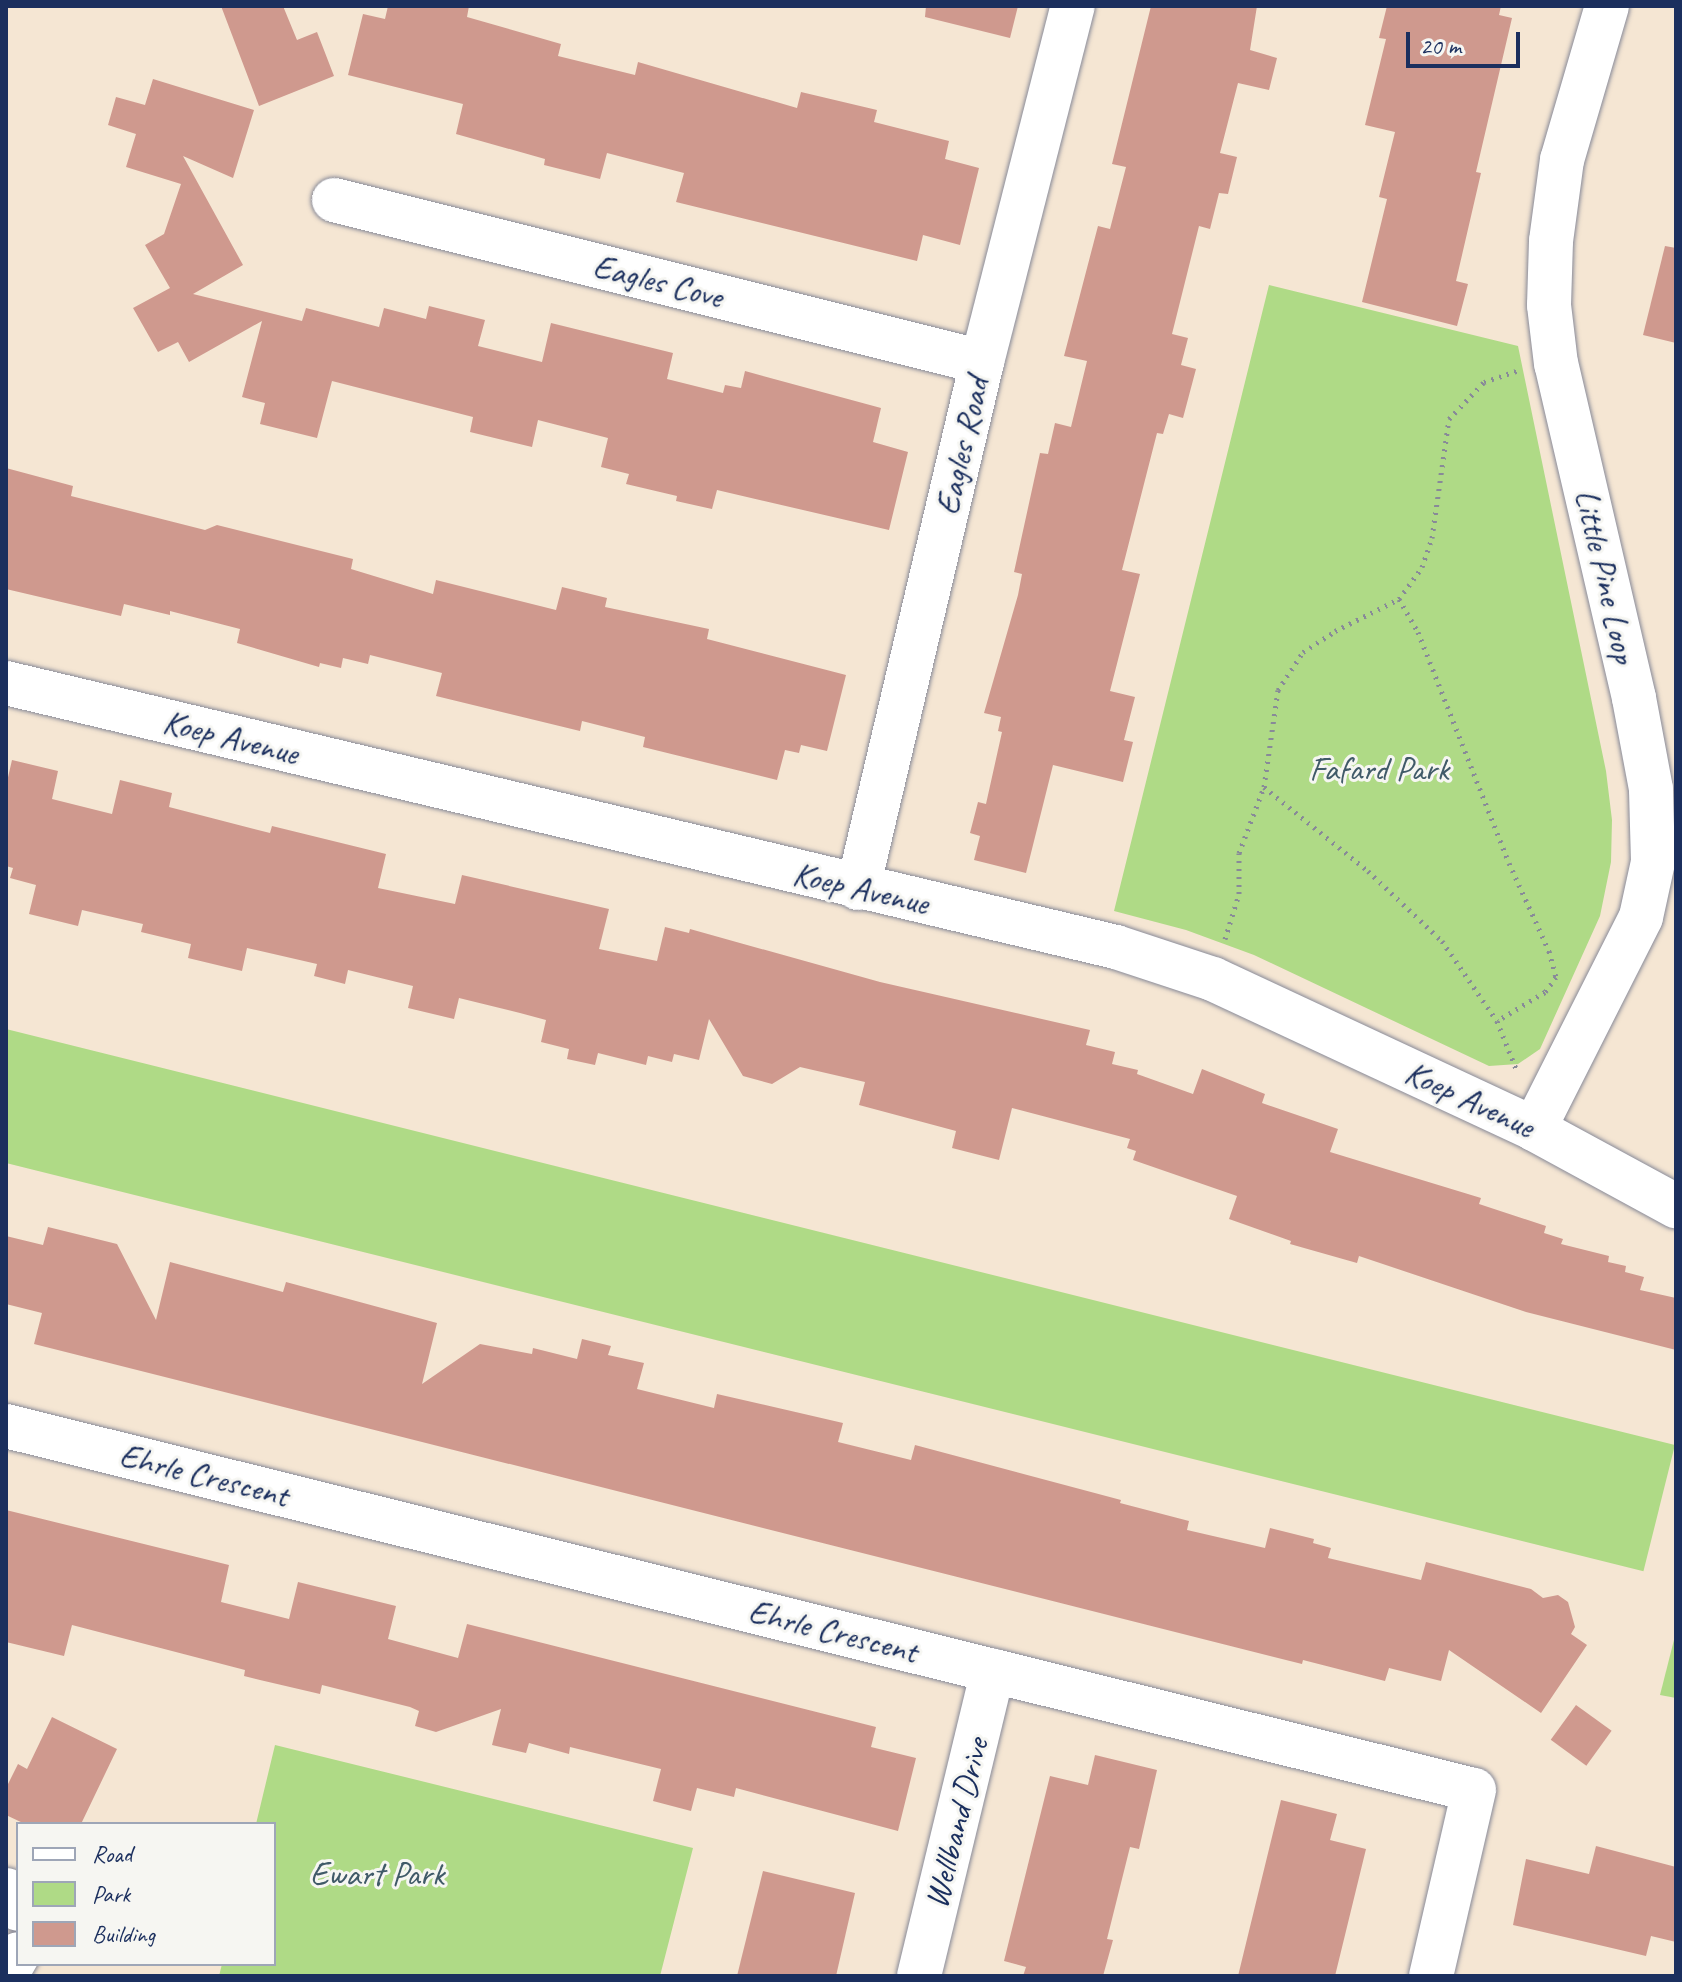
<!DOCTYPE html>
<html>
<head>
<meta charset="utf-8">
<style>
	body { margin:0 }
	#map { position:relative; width:1682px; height:1982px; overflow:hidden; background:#f5e6d3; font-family:Caveat,sans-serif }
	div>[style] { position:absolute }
	.green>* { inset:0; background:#afda86; transform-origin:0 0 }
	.building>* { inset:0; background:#cf998e; transform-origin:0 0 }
	.path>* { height:5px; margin-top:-2.5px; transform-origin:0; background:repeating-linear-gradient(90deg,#888a98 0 2px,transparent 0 8px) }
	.roads { filter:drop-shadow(0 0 2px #888a98) drop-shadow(0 0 2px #888a98) }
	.minor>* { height:44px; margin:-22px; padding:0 22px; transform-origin:22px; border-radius:22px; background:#fff }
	span { translate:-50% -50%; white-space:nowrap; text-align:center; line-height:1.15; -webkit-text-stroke:6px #f6f6f2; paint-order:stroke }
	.street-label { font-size:34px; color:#1b2f5e }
	.park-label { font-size:34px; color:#405a68 }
	.frame { position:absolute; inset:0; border:8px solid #1b2f5e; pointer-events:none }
	.legend { position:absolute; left:16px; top:1822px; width:260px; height:144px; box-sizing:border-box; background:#f6f6f2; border:2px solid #9ea6b7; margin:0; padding:10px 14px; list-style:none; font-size:24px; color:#1b2f5e }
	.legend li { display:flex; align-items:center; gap:16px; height:40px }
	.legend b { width:40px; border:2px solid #9ea6b7 }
	.scale { position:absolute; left:1406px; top:32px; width:114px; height:36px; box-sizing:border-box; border:4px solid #1b2f5e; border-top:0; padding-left:10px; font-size:24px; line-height:28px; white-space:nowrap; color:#1b2f5e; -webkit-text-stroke:6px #f6f6f2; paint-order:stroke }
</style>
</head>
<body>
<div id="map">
	<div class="green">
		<i style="clip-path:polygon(1269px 285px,1518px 346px,1606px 771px,1612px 820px,1611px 862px,1600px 916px,1540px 1049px,1518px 1064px,1489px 1066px,1254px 955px,1186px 930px,1114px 911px)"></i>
		<i style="left:6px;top:1029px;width:1720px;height:130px;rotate:14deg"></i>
		<i style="clip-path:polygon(1676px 1632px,1676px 1698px,1660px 1695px)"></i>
		<i style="clip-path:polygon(275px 1745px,693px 1848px,660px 1976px,219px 1976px,222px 1964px,274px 1964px,274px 1824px,256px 1824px)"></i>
	</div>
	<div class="building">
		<i style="clip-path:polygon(221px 6px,283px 6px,297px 40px,317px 32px,334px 76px,259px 106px)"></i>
		<i style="clip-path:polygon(388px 6px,469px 6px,467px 17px,561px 44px,558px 56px,635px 75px,638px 62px,797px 108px,801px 92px,877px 110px,874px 122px,949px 141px,945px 159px,979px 168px,960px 245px,923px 235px,917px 261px,676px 202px,684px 173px,607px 153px,600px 179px,544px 165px,545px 159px,456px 134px,463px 104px,348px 75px,363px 14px,385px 19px)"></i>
		<i style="clip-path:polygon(926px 6px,1018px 6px,1010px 38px,925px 17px)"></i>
		<i style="clip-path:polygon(1151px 6px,1257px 6px,1250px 50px,1277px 58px,1269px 90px,1238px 83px,1220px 153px,1237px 157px,1228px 194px,1219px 193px,1210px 229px,1199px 226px,1172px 334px,1188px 338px,1181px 365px,1196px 369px,1183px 418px,1169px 414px,1163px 434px,1157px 433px,1122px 570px,1140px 574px,1110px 691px,1135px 697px,1124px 740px,1133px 742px,1123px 782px,1053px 765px,1026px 873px,974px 860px,980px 836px,970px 833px,978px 802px,986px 804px,1002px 732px,998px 731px,1001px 717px,984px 713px,1018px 595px,1022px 574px,1014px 572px,1040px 453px,1048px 454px,1055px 423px,1071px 427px,1087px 361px,1064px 356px,1098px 226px,1110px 229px,1126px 167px,1112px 164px)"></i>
		<i style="clip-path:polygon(1387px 6px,1501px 6px,1499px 15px,1512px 18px,1476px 172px,1481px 173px,1456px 281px,1468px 284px,1457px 326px,1362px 302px,1387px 199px,1379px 197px,1395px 132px,1365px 125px,1386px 39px,1379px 38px)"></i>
		<i style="clip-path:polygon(153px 79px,254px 110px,233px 178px,183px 156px,243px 265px,193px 294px,302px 321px,306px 308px,379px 327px,384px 308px,426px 319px,429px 306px,485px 320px,478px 346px,542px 362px,551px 323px,673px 353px,667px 379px,723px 393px,725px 385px,741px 388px,745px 371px,881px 408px,873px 442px,908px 452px,889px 530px,717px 490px,712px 509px,676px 501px,677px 496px,626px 484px,629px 474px,601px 467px,608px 438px,538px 420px,532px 447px,470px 432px,473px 417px,332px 381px,317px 438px,260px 424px,265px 403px,242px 397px,262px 321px,189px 362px,178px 342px,158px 352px,133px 308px,170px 288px,145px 245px,164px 234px,181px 184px,126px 167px,136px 134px,108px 125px,116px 97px,145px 105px)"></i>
		<i style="clip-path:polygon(1665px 246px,1676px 248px,1676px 343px,1643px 335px)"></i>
		<i style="clip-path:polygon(6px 468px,73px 486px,71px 496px,205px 530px,217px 525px,353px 559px,351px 569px,433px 594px,436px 580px,556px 610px,562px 587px,607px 598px,605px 607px,709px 629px,707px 639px,846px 675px,827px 751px,801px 745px,799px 753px,785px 750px,777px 780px,643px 747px,645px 737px,582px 721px,580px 731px,436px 696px,442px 673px,370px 655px,368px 664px,343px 658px,341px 668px,320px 663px,319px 667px,237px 643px,240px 629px,170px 611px,170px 615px,124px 604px,121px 616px,6px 589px)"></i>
		<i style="clip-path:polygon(12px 760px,58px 771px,52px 799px,112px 814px,120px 780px,172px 793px,169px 807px,270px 833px,272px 826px,386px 854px,378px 888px,455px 904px,462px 875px,609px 909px,599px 949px,657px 961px,665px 927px,689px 933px,690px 929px,880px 982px,1090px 1030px,1086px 1045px,1115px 1052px,1112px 1064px,1138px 1070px,1137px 1074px,1193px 1094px,1202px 1069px,1265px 1094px,1262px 1103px,1338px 1129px,1330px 1152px,1481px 1198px,1479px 1204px,1546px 1226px,1544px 1233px,1563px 1239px,1561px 1244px,1609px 1256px,1608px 1262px,1626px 1266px,1625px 1272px,1644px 1277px,1640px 1290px,1676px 1298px,1676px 1350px,1526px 1312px,1359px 1256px,1357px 1263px,1290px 1244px,1291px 1241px,1229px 1219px,1237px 1196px,1133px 1160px,1136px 1151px,1127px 1148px,1130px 1139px,1012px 1108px,999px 1160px,952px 1148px,956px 1131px,859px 1105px,865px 1082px,800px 1067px,772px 1084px,743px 1076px,709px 1019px,699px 1060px,674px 1054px,672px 1062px,648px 1056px,646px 1065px,598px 1053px,595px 1065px,567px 1059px,569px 1049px,541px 1042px,546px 1020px,520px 1013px,459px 998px,454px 1019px,408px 1008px,413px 986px,348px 970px,345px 984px,314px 976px,317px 964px,247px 948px,242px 971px,188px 958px,191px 944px,141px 932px,143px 924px,82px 910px,78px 926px,29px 914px,36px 885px,10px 878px,13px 868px,6px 866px,6px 786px)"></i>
		<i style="clip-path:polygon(48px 1227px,117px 1244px,156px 1320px,170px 1262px,283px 1292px,286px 1282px,437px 1323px,422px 1384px,480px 1344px,532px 1354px,533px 1348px,577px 1359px,582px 1339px,611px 1346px,608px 1355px,644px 1363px,637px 1389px,714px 1408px,717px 1394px,843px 1423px,838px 1442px,911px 1460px,915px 1445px,1121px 1500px,1120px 1503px,1189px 1521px,1187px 1530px,1265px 1548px,1270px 1528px,1314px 1539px,1313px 1543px,1331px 1548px,1328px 1558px,1421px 1580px,1426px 1562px,1531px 1589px,1543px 1598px,1558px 1595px,1568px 1602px,1575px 1627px,1571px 1634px,1587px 1645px,1541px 1713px,1449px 1650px,1441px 1681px,1389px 1668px,1385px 1681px,1303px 1660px,1302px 1664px,34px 1344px,42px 1313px,6px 1304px,6px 1236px,43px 1245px)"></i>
		<i style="clip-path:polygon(6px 1510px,229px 1565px,221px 1602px,289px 1619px,298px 1582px,396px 1606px,388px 1639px,458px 1658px,467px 1624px,876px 1727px,871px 1747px,916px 1758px,898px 1831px,736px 1788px,734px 1797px,697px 1788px,691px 1811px,653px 1801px,661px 1769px,570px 1747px,569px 1754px,529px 1743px,526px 1753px,492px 1745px,501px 1709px,436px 1732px,415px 1726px,419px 1711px,410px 1707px,322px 1685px,320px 1694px,260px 1680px,244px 1676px,245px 1670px,72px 1625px,64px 1656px,6px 1642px)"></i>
		<i style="left:1576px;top:1705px;width:44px;height:43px;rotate:36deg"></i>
		<i style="clip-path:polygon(52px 1717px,117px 1749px,81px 1824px,25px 1824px,6px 1815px,6px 1788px,18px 1764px,27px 1769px)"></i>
		<i style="clip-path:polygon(1095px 1755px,1157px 1770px,1139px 1849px,1130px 1847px,1107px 1939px,1113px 1940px,1103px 1976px,1023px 1976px,1026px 1967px,1004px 1961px,1050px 1776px,1088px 1785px)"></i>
		<i style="clip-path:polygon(1281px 1800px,1337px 1814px,1330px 1840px,1366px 1849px,1335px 1976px,1238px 1976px)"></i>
		<i style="clip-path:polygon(1596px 1846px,1676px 1867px,1676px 1942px,1651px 1936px,1646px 1956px,1513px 1925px,1526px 1859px,1589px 1874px)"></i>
		<i style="clip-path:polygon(763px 1871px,855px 1893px,836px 1976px,737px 1976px)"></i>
	</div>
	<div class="path">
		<i style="left:1399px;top:599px;width:38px;rotate:60deg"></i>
		<i style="left:1418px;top:632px;width:248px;rotate:68.5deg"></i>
		<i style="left:1509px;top:863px;width:97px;rotate:65.6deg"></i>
		<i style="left:1549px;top:951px;width:27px;rotate:75deg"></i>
		<i style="left:1556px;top:977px;width:19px;rotate:126deg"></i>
		<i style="left:1545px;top:992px;width:56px;rotate:148.9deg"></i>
		<i style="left:1264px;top:787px;width:134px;rotate:38.9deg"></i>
		<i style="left:1368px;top:871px;width:102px;rotate:43.4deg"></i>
		<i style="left:1442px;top:941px;width:97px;rotate:55.5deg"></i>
		<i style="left:1497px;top:1021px;width:54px;rotate:68.2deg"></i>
		<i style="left:1225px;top:939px;width:47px;rotate:-72.7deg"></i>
		<i style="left:1239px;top:894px;width:41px;rotate:-90deg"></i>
		<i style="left:1239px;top:853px;width:71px;rotate:-69.3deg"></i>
		<i style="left:1264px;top:787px;width:98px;rotate:-81.8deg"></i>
		<i style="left:1278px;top:690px;width:45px;rotate:-56.7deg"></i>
		<i style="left:1303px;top:652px;width:38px;rotate:-33deg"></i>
		<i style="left:1335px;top:631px;width:72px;rotate:-26.6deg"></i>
		<i style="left:1399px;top:599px;width:39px;rotate:-54deg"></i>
		<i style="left:1422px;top:567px;width:31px;rotate:-71deg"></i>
		<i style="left:1432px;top:538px;width:120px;rotate:-81.9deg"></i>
		<i style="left:1449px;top:419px;width:51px;rotate:-46.6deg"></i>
		<i style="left:1484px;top:382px;width:36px;rotate:-19deg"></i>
	</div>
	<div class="roads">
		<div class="minor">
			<i style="left:334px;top:200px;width:668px;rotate:14.04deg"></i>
			<i style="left:6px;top:683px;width:1141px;rotate:13.38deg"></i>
			<i style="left:1116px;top:947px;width:102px;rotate:18.3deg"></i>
			<i style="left:1213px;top:979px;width:354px;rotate:25deg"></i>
			<i style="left:1534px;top:1129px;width:162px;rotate:28.5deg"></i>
			<i style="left:858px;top:888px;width:540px;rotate:-76.74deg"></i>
			<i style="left:982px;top:362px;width:367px;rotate:-75.7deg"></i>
			<i style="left:1534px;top:1129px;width:237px;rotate:-63.2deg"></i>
			<i style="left:1641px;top:917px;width:56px;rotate:-77.7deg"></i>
			<i style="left:1653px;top:862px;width:73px;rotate:-91.6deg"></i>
			<i style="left:1651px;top:789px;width:93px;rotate:-100.6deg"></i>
			<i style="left:1634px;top:698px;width:343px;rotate:-103.1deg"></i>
			<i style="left:1556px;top:364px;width:59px;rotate:-96.8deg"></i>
			<i style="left:1549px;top:305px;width:64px;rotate:-88.2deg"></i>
			<i style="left:1551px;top:241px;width:82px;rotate:-82.3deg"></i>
			<i style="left:1562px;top:160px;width:160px;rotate:-73.7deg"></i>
			<i style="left:6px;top:1426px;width:1512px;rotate:13.93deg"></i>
			<i style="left:1474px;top:1790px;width:191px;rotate:103deg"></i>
			<i style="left:6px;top:1890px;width:22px;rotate:58deg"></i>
			<i style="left:6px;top:1975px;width:24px;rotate:-60deg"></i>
			<i style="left:919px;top:1976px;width:314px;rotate:-76.4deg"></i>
		</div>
	</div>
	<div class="street-label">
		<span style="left:658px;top:281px;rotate:14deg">Eagles Cove</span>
		<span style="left:962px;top:446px;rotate:-77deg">Eagles Road</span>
		<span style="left:1606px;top:576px;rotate:77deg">Little Pine Loop</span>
		<span style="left:231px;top:737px;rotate:14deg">Koep Avenue</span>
		<span style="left:861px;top:888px;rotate:13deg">Koep Avenue</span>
		<span style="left:1470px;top:1099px;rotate:25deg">Koep Avenue</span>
		<span style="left:204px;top:1475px;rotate:14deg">Ehrle Crescent</span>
		<span style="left:833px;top:1631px;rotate:14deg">Ehrle Crescent</span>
		<span style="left:956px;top:1823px;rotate:-76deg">Wellband Drive</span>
	</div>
	<div class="park-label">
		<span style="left:1379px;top:769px">Fafard Park</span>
		<span style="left:377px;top:1874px">Ewart Park</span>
	</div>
	<div class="frame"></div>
	<ul class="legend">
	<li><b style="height:10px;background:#fff"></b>Road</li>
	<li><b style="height:22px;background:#afda86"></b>Park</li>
	<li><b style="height:22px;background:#cf998e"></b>Building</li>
	</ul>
	<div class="scale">20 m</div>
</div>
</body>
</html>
